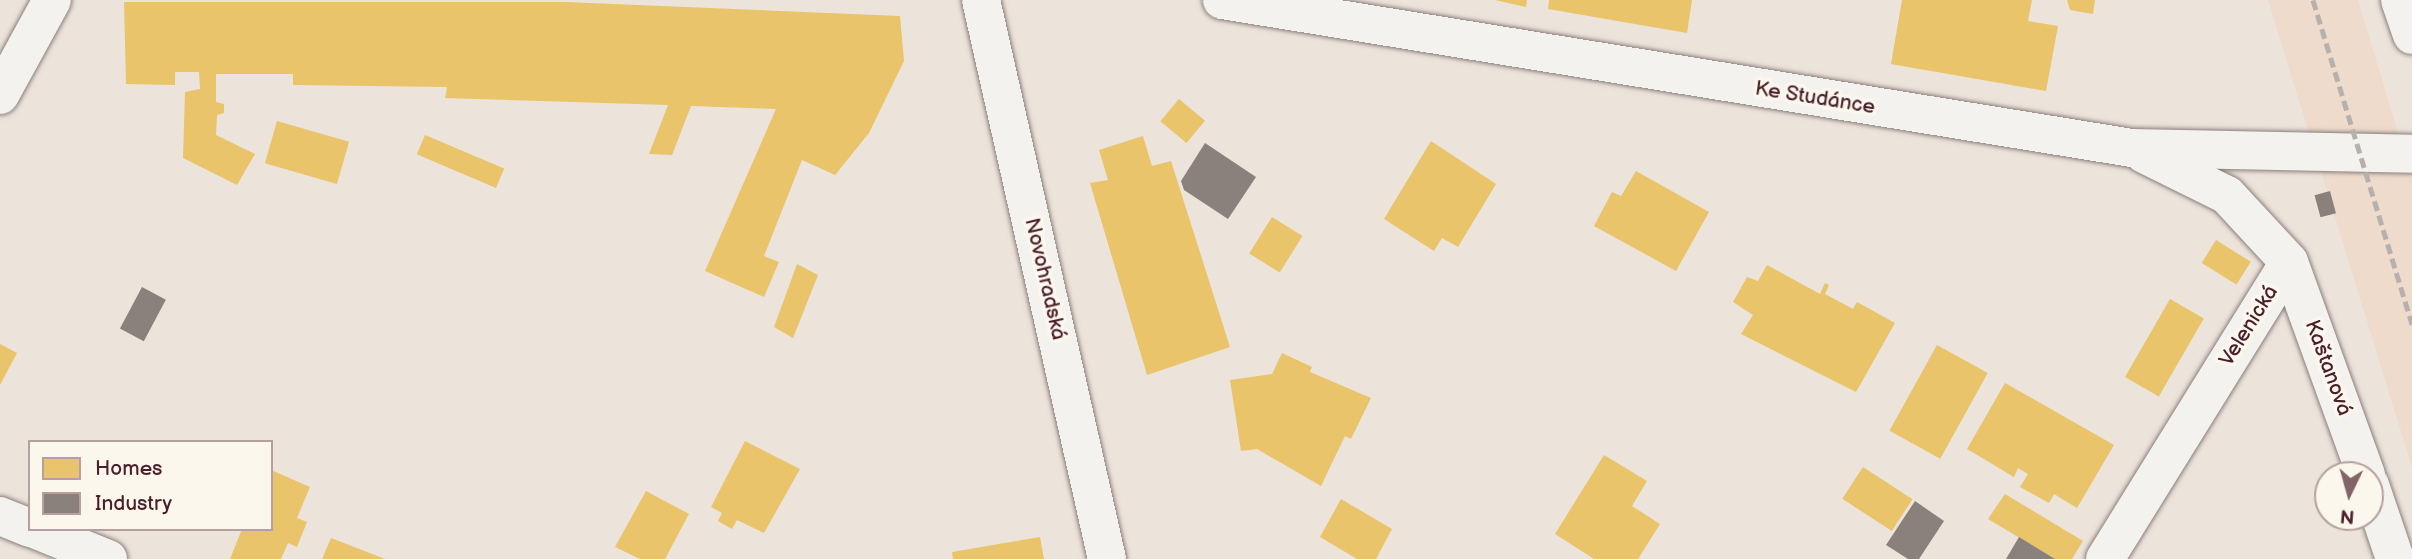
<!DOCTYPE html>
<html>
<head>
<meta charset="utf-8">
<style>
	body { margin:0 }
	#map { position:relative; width:2412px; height:559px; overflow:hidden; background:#ece3da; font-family:"Balsamiq Sans",sans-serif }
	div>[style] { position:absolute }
	.built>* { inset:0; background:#eedbcb }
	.homes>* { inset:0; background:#e9c46a; transform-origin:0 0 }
	.industry>* { inset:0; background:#8a817c; transform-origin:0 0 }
	.roads { filter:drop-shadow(0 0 2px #8b7f7d) drop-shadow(0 0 2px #8b7f7d) }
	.minor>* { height:38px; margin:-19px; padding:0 19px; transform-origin:19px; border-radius:19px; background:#f4f2ee }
	.major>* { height:38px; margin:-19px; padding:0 19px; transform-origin:19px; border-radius:19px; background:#f4f2ee }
	.rail>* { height:5px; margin-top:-2.5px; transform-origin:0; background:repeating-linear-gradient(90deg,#b6b0ae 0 10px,transparent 0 15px) }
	span { translate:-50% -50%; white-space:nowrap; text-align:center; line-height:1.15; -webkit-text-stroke:7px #fbf7ec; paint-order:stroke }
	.street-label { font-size:21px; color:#4a1f2b }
	.legend { position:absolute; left:28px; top:440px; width:245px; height:91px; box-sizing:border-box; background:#fbf7ec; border:2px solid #b4a19f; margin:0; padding:9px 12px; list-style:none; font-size:21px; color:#4a1f2b }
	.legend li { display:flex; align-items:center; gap:14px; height:35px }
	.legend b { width:35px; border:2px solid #b4a19f }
	.north { position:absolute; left:2314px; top:461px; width:70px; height:70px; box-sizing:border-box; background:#fbf7ec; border:2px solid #b4a19f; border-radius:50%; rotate:185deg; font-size:19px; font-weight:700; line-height:28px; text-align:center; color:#4a1f2b }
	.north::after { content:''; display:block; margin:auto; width:24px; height:32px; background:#836468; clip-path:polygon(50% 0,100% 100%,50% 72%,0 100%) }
</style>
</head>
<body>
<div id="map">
	<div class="built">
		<i style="clip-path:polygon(2268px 0,2358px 0,2412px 179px,2412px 467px)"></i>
	</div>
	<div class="homes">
		<i style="clip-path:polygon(1495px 0,1527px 0,1526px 7px)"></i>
		<i style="clip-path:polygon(1549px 0,1692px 0,1687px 33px,1548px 9px)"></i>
		<i style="clip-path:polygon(1902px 0,2032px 0,2028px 21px,2058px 26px,2046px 91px,1891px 64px)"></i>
		<i style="clip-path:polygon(2067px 0,2095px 0,2093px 14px,2070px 10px)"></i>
		<i style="clip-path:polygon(124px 2px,565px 2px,900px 16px,904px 61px,869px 133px,835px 175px,802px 160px,764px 256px,779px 262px,764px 297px,705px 271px,776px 109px,691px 106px,672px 155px,649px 154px,668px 105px,445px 98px,447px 87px,293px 85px,293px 74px,216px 74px,216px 102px,224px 104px,224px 113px,217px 115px,216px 135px,255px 154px,237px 185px,183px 158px,185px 92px,200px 89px,199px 72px,175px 72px,175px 85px,126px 84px)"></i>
		<i style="left:1179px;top:99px;width:34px;height:29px;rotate:40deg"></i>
		<i style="left:277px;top:121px;width:75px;height:44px;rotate:16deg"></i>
		<i style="left:425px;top:135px;width:86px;height:21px;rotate:23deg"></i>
		<i style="clip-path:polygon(1143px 136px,1152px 166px,1171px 161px,1230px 347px,1147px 375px,1090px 183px,1108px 180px,1099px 150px)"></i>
		<i style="clip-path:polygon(1431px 141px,1496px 184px,1458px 247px,1442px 238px,1434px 251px,1384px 219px)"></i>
		<i style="clip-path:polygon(1636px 171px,1709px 212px,1676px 271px,1594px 226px,1612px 192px,1621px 196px)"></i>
		<i style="left:1272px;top:217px;width:36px;height:43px;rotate:32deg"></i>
		<i style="left:2216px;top:240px;width:41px;height:27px;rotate:32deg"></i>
		<i style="clip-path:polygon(797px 264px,818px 275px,793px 338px,774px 327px)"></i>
		<i style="clip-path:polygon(1767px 265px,1820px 294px,1825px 283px,1829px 285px,1825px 294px,1853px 309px,1857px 302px,1895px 323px,1856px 392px,1741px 334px,1753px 315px,1733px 302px,1747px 277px,1758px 281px)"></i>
		<i style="left:2170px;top:299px;width:39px;height:90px;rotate:30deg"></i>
		<i style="clip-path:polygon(0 344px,17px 353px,0 385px)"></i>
		<i style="left:1937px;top:345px;width:58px;height:98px;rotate:29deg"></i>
		<i style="clip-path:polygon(1282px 353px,1312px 367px,1310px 372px,1371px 398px,1351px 439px,1345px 436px,1321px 486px,1257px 449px,1241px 451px,1230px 380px,1272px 374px)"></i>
		<i style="clip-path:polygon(2005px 383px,2114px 445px,2077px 508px,2054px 494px,2049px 503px,2020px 487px,2028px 474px,2018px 468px,2014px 477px,1967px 449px)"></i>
		<i style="clip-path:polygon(745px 441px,800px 469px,764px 533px,737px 520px,732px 529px,718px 521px,722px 513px,711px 507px)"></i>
		<i style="clip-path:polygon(1604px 455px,1647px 481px,1632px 506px,1660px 524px,1638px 559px,1594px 559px,1555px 534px)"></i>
		<i style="left:1863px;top:467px;width:59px;height:38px;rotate:33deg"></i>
		<i style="clip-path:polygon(271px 470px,310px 487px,297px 518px,307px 522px,297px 547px,288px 543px,281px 559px,230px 559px,242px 529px,271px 529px)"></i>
		<i style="clip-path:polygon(646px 491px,689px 514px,665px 559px,640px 559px,615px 547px)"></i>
		<i style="clip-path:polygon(2005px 494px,2083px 541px,2072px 559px,2055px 559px,1988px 519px)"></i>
		<i style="clip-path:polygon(1341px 499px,1392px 529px,1376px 559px,1357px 559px,1320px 537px)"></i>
		<i style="clip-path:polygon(1040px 537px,1044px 559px,953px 559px,952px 552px)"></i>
		<i style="clip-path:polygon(331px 538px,385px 559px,322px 559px)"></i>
	</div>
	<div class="industry">
		<i style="clip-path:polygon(1205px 143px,1256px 177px,1228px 219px,1184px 190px,1181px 181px)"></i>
		<i style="left:2330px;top:191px;width:23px;height:16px;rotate:75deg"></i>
		<i style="left:142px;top:287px;width:27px;height:47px;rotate:28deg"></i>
		<i style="clip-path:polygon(1915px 501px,1944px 521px,1919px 559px,1908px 559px,1886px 545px)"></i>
		<i style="clip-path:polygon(2019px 537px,2055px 559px,2006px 559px)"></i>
	</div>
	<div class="roads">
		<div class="minor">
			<i style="left:1222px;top:0;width:922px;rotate:9.24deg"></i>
			<i style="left:2132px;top:148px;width:280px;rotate:1.2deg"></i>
			<i style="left:2400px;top:0;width:37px;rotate:71deg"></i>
			<i style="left:0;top:95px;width:108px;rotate:-61.3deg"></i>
			<i style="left:2144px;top:154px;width:93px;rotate:26.3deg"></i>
			<i style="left:2227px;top:195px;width:91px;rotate:47.2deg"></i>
			<i style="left:2289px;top:262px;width:226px;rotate:70.1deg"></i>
			<i style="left:2370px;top:485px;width:78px;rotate:71.3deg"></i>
			<i style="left:0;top:516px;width:32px;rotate:22deg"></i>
			<i style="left:34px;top:529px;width:80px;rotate:22.1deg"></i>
			<i style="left:2105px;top:559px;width:349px;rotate:-58.2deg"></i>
		</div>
		<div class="major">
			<i style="left:981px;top:0;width:573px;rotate:77.3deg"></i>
		</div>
	</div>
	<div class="rail">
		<i style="left:2313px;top:0;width:339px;rotate:73deg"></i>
	</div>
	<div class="street-label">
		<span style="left:1815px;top:98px;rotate:9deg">Ke Studánce</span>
		<span style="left:1045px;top:279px;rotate:77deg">Novohradská</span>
		<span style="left:2249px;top:326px;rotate:-58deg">Velenická</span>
		<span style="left:2328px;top:368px;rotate:70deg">Kaštanová</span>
	</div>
	<ul class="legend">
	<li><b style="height:19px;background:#e9c46a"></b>Homes</li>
	<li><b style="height:19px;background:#8a817c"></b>Industry</li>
	</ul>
	<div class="north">N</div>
</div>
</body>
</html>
